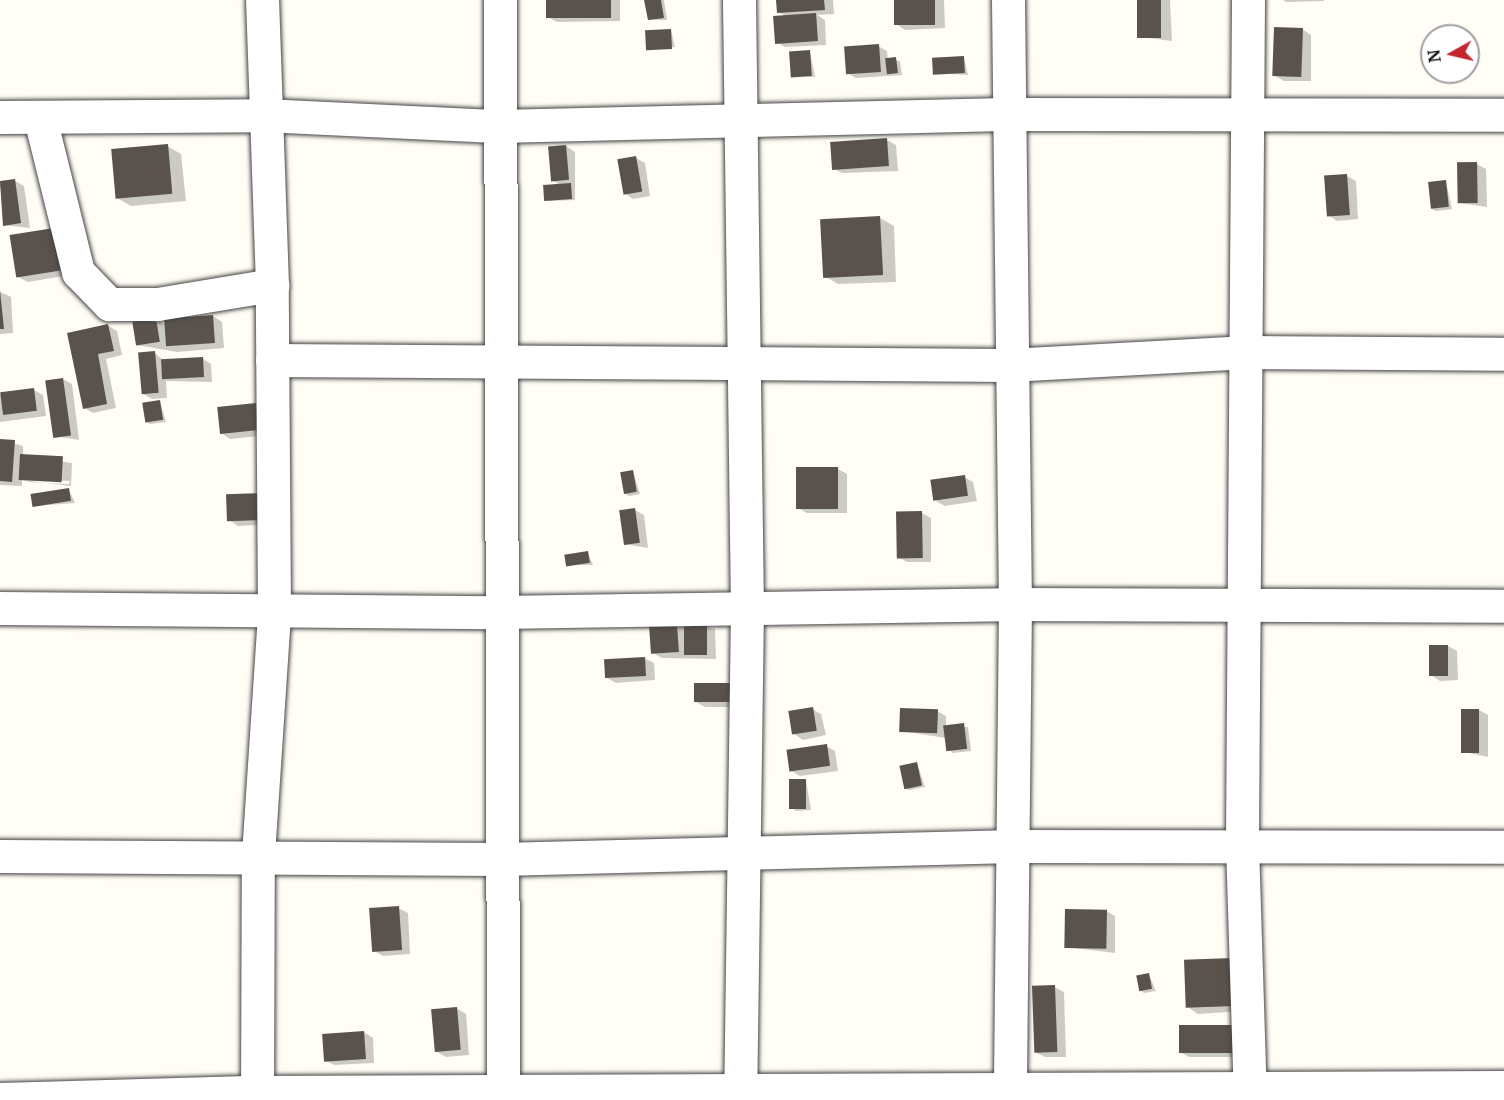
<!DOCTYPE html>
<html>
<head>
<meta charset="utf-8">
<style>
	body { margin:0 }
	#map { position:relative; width:1504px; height:1100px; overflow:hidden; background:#fffdf5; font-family:Merriweather,serif }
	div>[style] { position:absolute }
	.shadow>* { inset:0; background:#0003 }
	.building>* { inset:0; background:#5a524d; transform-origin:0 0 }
	.roads { filter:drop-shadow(0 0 2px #444) drop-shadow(0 0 2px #444) }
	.minor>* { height:33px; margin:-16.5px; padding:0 16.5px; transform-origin:16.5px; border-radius:16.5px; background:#fff }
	span { translate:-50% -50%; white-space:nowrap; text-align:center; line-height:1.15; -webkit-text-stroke:6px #fff; paint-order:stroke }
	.north { position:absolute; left:1420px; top:24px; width:60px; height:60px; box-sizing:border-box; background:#fff; border:2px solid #a0a0a0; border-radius:50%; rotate:262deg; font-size:16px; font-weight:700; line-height:24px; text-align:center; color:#111 }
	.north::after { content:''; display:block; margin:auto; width:21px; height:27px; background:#c4262e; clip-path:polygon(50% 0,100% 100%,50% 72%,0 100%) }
</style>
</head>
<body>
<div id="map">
	<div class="shadow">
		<i style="clip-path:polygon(548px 0,620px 0,620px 21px,557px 22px,548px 17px)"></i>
		<i style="clip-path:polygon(646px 0,664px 0,667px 20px,649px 20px)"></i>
		<i style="clip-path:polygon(778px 0,833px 0,834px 14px,817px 15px,825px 20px,826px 45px,785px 47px,776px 42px,786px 16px,778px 12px)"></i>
		<i style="clip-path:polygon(895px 0,944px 0,945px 28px,905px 30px,896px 24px)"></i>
		<i style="clip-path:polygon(1138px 0,1170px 0,1172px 41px,1140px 37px)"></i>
		<i style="clip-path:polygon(1283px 0,1324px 0,1324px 1px,1286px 2px)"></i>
		<i style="clip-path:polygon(1302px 29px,1311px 35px,1311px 81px,1284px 81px,1275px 76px)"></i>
		<i style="clip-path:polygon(671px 30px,675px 47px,647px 49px)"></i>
		<i style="clip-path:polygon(878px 46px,887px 51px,888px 60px,900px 61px,902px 75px,856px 78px,847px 73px)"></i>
		<i style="clip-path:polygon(810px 52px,815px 77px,791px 76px)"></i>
		<i style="clip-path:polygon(964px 58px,968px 75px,934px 73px)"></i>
		<i style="clip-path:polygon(887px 140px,896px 145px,898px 171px,842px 173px,833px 168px)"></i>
		<i style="clip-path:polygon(167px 146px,181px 154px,186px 201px,131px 206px,117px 198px)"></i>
		<i style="clip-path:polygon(566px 146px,575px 152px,575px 200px,549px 201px,545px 199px,560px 185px,552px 180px,550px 147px)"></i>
		<i style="clip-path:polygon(636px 158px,645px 163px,650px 196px,633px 199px,624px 193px)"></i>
		<i style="clip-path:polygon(1477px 164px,1486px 169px,1487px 207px,1460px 203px)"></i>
		<i style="clip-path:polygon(1347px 176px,1356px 181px,1358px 219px,1337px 221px,1328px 215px)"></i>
		<i style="clip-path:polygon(15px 181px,24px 186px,30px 228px,4px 225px,0 183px)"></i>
		<i style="clip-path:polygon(1446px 182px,1452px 209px,1436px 211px,1432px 209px)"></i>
		<i style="clip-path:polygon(880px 218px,894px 226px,896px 282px,838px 284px,824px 276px)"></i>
		<i style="clip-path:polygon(53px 229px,69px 275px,28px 282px,18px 277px)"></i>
		<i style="clip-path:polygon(0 292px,11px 297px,13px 333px,0 334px)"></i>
		<i style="clip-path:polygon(213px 316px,222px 322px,224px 348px,177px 352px,137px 345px,156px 319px,166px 325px)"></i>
		<i style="clip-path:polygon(107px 325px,117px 331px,122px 355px,106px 359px,116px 408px,93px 413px,84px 408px,69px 334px)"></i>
		<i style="clip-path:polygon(155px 353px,164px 361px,202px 358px,211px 364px,212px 382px,166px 381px,167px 398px,152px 399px,143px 394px)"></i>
		<i style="clip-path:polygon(63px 379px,72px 384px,79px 440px,54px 436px)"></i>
		<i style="clip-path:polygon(34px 390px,43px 395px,46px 416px,0 422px,0 394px)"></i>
		<i style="clip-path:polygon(160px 402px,166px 422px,150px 424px,146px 422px)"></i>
		<i style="clip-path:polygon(256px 405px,265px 410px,267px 435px,230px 439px,221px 433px)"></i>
		<i style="clip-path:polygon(evenodd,0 440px,23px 446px,23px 456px,72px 463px,71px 486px,22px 480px,22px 486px,0 485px,0 440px,28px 479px,70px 481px,69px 484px,28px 482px,28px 479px)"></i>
		<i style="clip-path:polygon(838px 469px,847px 474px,847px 513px,807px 513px,798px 508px)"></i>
		<i style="clip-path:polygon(633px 471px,640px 494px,629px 496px,625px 494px)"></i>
		<i style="clip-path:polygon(964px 477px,973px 482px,977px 501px,945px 506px,936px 501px)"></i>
		<i style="clip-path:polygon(69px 490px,75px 503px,34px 506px)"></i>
		<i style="clip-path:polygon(228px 496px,275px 524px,238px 526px,229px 520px)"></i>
		<i style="clip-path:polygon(635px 510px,644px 515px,648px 548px,624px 544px)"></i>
		<i style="clip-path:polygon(922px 513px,931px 518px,931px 562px,907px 562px,898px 557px)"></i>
		<i style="clip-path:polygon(588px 553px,593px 565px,566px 565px)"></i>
		<i style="clip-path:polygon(650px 613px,715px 629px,716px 659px,662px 658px,653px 653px)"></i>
		<i style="clip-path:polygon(1448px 646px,1457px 651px,1458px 680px,1440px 681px,1431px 675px)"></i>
		<i style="clip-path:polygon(644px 658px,654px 663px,655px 680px,616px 683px,607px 678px)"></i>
		<i style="clip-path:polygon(696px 684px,742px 707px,705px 707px,696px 702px)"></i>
		<i style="clip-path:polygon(812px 709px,821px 714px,826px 735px,803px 740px,794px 734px)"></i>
		<i style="clip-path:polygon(1479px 710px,1488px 715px,1488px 757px,1464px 752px)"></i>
		<i style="clip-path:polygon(937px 711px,946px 716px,946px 727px,968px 727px,971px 751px,952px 753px,946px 738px,901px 731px)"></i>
		<i style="clip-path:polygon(826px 746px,835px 751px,838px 771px,800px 776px,791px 771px)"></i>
		<i style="clip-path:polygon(917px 763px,925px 787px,909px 790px,905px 788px)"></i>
		<i style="clip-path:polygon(806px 780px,811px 810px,796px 811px,792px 808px)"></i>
		<i style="clip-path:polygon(398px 908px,408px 913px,410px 954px,383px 956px,374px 951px)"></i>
		<i style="clip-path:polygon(1106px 911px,1115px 916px,1115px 953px,1066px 947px)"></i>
		<i style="clip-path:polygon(1231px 959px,1243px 1011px,1198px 1014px,1189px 1008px)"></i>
		<i style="clip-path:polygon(1149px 975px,1156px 991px,1144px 993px,1140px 990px)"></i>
		<i style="clip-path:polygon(1054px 987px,1064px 992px,1066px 1057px,1045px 1057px,1035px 1052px)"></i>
		<i style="clip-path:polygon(456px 1008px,466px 1014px,469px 1055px,446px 1057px,437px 1052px)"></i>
		<i style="clip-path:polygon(364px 1032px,373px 1038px,374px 1063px,334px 1065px,325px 1060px)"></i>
		<i style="clip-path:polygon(1244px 1032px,1244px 1057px,1189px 1057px,1180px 1052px)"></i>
	</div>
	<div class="building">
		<i style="left:546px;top:0;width:65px;height:18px"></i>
		<i style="clip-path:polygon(644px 0,661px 0,664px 18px,648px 20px)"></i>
		<i style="clip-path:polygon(776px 0,824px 0,825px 10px,777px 13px)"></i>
		<i style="left:894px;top:0;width:41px;height:25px"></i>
		<i style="left:1137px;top:0;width:24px;height:38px"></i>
		<i style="left:816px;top:13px;width:28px;height:43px;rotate:86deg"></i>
		<i style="left:1274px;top:27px;width:29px;height:49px;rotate:2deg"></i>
		<i style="left:671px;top:29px;width:20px;height:26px;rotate:87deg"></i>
		<i style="left:879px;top:44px;width:28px;height:35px;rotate:86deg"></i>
		<i style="left:810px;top:50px;width:26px;height:21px;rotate:86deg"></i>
		<i style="left:964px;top:56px;width:17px;height:32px;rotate:87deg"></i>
		<i style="left:896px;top:57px;width:16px;height:11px;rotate:83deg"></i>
		<i style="left:887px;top:138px;width:28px;height:57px;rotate:86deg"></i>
		<i style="left:168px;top:144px;width:50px;height:57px;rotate:85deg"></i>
		<i style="left:566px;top:145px;width:35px;height:18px;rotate:85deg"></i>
		<i style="left:636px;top:156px;width:36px;height:19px;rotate:80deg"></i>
		<i style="left:1477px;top:162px;width:41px;height:20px;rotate:89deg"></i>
		<i style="left:1347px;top:174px;width:41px;height:23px;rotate:86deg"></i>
		<i style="clip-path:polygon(15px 179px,21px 223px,3px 226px,0 181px)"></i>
		<i style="left:1446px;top:180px;width:27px;height:18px;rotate:84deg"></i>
		<i style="left:571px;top:183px;width:16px;height:28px;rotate:86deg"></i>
		<i style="left:880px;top:216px;width:59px;height:60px;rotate:87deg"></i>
		<i style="left:54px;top:228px;width:43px;height:45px;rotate:81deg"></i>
		<i style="clip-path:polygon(0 290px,4px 329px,0 329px)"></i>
		<i style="left:213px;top:315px;width:28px;height:49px;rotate:86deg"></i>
		<i style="left:156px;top:318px;width:24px;height:24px;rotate:81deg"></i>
		<i style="clip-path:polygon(108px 324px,114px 351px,98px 354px,107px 404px,83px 409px,67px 333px)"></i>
		<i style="left:155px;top:351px;width:42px;height:17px;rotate:85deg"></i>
		<i style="left:203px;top:357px;width:20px;height:42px;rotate:87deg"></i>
		<i style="left:63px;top:378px;width:58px;height:18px;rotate:82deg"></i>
		<i style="left:34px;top:388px;width:23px;height:34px;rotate:83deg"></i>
		<i style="left:160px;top:400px;width:20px;height:18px;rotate:81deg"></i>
		<i style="left:256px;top:403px;width:27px;height:39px;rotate:84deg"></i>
		<i style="left:0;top:439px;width:15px;height:42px;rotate:4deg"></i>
		<i style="left:20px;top:454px;width:43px;height:26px;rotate:3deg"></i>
		<i style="left:796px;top:467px;width:42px;height:42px"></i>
		<i style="left:633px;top:470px;width:22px;height:13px;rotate:80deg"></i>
		<i style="left:965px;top:475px;width:21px;height:35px;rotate:82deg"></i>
		<i style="left:69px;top:488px;width:13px;height:39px;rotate:81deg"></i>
		<i style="left:265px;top:493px;width:27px;height:39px;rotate:88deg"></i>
		<i style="left:635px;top:508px;width:35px;height:16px;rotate:82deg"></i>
		<i style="left:922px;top:511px;width:47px;height:26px;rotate:89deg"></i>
		<i style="left:588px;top:551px;width:12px;height:24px;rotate:81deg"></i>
		<i style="left:676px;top:610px;width:42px;height:28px;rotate:86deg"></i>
		<i style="left:684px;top:622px;width:23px;height:33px"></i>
		<i style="left:1429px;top:645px;width:19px;height:31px"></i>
		<i style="left:645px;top:657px;width:19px;height:41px;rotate:87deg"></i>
		<i style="left:694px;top:683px;width:39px;height:19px"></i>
		<i style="left:813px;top:707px;width:24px;height:25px;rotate:81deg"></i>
		<i style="left:900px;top:708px;width:38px;height:24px;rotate:2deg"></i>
		<i style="left:1461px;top:709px;width:18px;height:44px"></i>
		<i style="left:964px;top:723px;width:26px;height:21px;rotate:83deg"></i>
		<i style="left:827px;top:744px;width:22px;height:41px;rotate:82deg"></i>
		<i style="left:917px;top:762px;width:24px;height:18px;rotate:78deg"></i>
		<i style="left:789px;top:779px;width:17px;height:30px"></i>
		<i style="left:399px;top:906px;width:44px;height:30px;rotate:86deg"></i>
		<i style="left:1065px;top:909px;width:42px;height:39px;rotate:1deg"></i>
		<i style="left:1232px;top:958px;width:48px;height:48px;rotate:88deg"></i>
		<i style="left:1149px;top:973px;width:16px;height:13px;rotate:79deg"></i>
		<i style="left:1055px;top:985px;width:67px;height:23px;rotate:88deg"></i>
		<i style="left:457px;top:1007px;width:43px;height:26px;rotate:85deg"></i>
		<i style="left:1179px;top:1025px;width:56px;height:28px"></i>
		<i style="left:364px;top:1031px;width:28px;height:42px;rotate:86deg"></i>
	</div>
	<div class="roads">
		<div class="minor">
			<i style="left:500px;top:0;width:1100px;rotate:89.84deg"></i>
			<i style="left:739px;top:0;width:608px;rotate:89.25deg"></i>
			<i style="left:747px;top:608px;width:492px;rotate:90.8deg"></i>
			<i style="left:1008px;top:0;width:604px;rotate:89.34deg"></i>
			<i style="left:1015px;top:604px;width:496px;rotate:90.6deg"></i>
			<i style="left:1248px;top:0;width:845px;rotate:90.41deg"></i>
			<i style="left:1242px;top:845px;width:255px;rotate:88.2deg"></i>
			<i style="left:0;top:117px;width:263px;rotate:-0.4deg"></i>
			<i style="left:263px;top:115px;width:235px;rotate:2.7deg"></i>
			<i style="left:498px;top:126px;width:510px;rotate:-1.35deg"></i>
			<i style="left:1008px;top:114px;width:496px;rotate:0.1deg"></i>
			<i style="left:40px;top:118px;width:159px;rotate:76.1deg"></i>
			<i style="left:78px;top:272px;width:45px;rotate:45.9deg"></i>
			<i style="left:109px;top:304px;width:48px"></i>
			<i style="left:157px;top:304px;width:117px;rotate:-9.4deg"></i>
			<i style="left:272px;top:360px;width:737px;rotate:0.39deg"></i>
			<i style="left:1009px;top:365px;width:239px;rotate:-3.1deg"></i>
			<i style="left:1248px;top:352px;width:256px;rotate:0.4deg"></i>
			<i style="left:0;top:608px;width:498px;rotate:0.5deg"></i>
			<i style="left:498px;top:612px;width:517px;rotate:-0.89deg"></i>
			<i style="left:1015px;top:604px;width:489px;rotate:0.2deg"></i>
			<i style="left:0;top:856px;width:500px;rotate:0.34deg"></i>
			<i style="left:500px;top:859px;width:509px;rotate:-1.46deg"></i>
			<i style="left:1009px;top:846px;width:495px;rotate:0.1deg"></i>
			<i style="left:0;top:1099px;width:257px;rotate:-1.6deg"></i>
			<i style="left:257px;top:1092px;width:1247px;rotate:-0.23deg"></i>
			<i style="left:257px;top:1100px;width:245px;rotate:-89.8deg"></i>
			<i style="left:258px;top:855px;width:245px;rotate:-86.2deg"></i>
			<i style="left:274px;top:611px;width:326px;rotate:-90.4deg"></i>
			<i style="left:272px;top:285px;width:285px;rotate:-92deg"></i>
		</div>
	</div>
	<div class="north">N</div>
</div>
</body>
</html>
